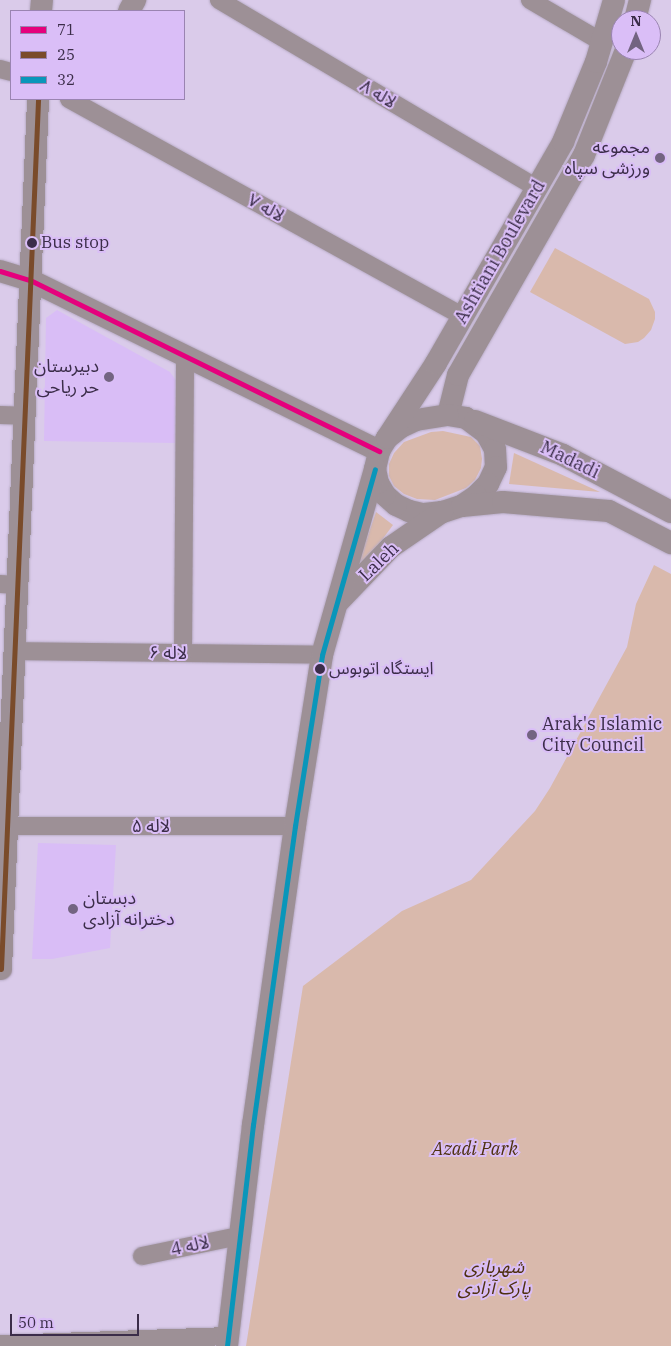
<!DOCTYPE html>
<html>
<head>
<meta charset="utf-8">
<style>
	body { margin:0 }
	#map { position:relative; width:671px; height:1346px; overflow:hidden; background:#dacbea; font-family:"IBM Plex Serif","Noto Sans Arabic",serif }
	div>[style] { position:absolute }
	.built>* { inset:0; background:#d9bdf6 }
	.green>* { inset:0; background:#d9b9ac }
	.roads { filter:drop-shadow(0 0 1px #b7abc4) drop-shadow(0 0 1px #b7abc4) }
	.minor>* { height:18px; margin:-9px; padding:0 9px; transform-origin:9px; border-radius:9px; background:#9d9096 }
	.tertiary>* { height:22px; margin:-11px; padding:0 11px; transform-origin:11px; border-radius:11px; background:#9d9096 }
	.bus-1>* { height:5px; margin:-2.5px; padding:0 2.5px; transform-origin:2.5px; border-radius:2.5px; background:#e5007d }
	.bus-2>* { height:5px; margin:-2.5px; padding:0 2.5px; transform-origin:2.5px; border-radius:2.5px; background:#7a4b2a }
	.bus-3>* { height:5px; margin:-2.5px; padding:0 2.5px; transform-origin:2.5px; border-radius:2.5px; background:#0996ba }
	.dots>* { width:14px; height:14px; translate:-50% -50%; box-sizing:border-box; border:2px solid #dabef7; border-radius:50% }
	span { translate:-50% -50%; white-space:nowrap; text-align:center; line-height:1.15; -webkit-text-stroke:4px #dabef7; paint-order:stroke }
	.bus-label { font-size:17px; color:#3b2d49 }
	.left { translate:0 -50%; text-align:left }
	.street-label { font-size:18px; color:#3b2d49 }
	.poi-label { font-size:18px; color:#3b2d49 }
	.right { translate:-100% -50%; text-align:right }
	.park-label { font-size:18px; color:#4e310f; font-style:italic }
	.legend { position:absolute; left:10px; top:10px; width:175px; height:90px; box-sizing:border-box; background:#dabef7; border:1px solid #9a84b1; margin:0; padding:6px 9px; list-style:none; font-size:15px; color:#3b2d49 }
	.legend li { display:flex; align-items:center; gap:10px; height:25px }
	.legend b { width:25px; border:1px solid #9a84b1 }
	.north { position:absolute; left:611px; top:10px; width:50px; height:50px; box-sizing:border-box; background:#dabef7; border:1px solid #9a84b1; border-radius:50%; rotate:0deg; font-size:14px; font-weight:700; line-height:20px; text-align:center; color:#3b2d49 }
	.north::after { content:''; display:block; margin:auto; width:18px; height:22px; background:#736481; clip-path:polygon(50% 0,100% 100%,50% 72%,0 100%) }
	.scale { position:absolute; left:10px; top:1314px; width:129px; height:22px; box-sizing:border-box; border:2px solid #3b2d49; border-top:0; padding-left:6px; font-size:15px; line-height:18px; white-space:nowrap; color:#3b2d49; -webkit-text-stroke:4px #dabef7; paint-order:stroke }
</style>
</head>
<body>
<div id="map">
	<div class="built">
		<i style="clip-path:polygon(57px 310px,170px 372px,177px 382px,176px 443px,44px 441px,46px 318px)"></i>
		<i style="clip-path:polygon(38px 843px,116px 845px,110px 948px,52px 959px,32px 959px)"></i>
	</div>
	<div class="green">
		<i style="clip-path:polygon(555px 248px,649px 299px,655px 312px,655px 319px,651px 330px,644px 338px,638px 342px,625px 344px,530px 292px)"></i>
		<i style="clip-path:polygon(443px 431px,471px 437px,480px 446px,482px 459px,481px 468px,475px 480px,466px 488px,435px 500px,417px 499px,404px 494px,394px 486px,389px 476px,389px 464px,394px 453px,404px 442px,431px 432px)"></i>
		<i style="clip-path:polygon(514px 453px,600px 492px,509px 484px)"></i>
		<i style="clip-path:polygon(376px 512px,393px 525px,353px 579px)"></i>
		<i style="clip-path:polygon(654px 565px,671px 574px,671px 1346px,246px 1346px,303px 986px,402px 911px,471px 880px,535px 811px,550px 788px,627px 647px,636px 604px)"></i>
	</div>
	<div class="roads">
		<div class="minor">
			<i style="left:219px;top:0;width:369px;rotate:30.6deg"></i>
			<i style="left:530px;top:0;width:83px;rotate:30.3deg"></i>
			<i style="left:0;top:69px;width:11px;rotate:15deg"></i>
			<i style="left:69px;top:99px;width:449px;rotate:28.9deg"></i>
			<i style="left:0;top:415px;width:24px;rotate:2deg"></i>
			<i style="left:0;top:584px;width:17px;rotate:3deg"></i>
			<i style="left:15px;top:651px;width:307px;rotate:0.7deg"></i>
			<i style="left:183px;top:653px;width:295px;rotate:-89.6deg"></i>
			<i style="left:7px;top:826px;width:288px"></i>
			<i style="left:142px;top:1256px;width:99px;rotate:-11.7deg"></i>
			<i style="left:0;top:1344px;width:228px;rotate:-2deg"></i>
		</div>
		<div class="tertiary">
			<i style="left:41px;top:11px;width:11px;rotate:-85deg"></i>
			<i style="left:129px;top:11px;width:13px;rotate:-61deg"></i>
			<i style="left:635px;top:20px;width:21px;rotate:-76deg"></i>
			<i style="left:0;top:271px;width:31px;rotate:17deg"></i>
			<i style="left:30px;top:280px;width:389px;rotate:26.1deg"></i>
			<i style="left:448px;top:415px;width:41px;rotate:-76deg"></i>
			<i style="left:458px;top:375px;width:254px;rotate:-60.2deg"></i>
			<i style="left:584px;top:155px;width:113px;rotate:-68.2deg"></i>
			<i style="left:448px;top:415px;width:18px;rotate:9deg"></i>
			<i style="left:466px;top:418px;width:25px;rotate:37deg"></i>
			<i style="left:486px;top:433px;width:18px;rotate:61deg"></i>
			<i style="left:495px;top:449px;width:18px;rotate:87deg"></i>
			<i style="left:496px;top:467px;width:19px;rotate:115deg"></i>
			<i style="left:488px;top:484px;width:17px;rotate:135deg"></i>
			<i style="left:476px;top:496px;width:18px;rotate:146deg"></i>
			<i style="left:461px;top:506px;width:20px;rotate:162deg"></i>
			<i style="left:442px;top:512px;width:20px;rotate:174deg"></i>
			<i style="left:422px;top:514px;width:13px;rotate:-167deg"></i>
			<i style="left:409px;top:511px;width:14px;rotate:-155deg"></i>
			<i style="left:396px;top:505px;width:15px;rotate:-138deg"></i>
			<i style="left:385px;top:495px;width:14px;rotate:-120deg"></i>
			<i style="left:378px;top:483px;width:14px;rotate:-102deg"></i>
			<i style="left:375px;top:469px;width:18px;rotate:-77deg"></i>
			<i style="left:379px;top:451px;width:15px;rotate:-58deg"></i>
			<i style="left:387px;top:438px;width:18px;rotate:-38deg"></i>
			<i style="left:401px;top:427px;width:17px;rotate:-25deg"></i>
			<i style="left:416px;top:420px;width:32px;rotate:-9deg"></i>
			<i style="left:475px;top:421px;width:94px;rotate:21.1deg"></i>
			<i style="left:563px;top:455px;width:122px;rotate:27.8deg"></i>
			<i style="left:387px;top:438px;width:90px;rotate:-56.8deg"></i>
			<i style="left:436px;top:363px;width:255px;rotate:-60.1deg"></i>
			<i style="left:563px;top:142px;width:87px;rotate:-67.6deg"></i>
			<i style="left:596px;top:62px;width:65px;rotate:-73.8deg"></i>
			<i style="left:462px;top:506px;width:41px;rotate:-5.6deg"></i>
			<i style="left:503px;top:502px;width:106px;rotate:4.9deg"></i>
			<i style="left:609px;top:511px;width:70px;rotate:27.3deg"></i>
			<i style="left:339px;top:601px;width:75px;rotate:-46.1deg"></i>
			<i style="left:391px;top:547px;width:62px;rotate:-34.5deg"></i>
			<i style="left:1px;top:969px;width:871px;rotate:-87.56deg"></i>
			<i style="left:227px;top:1346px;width:223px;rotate:-83.3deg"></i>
			<i style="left:253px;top:1125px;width:302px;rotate:-82deg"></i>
			<i style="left:295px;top:826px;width:173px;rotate:-81deg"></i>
			<i style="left:322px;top:655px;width:193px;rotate:-74.1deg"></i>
		</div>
	</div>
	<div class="bus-1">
		<i style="left:0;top:271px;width:31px;rotate:17deg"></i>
		<i style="left:30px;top:280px;width:389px;rotate:26.1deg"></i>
	</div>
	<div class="bus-2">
		<i style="left:1px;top:969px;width:871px;rotate:-87.56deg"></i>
	</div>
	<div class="bus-3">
		<i style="left:227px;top:1346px;width:223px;rotate:-83.3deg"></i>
		<i style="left:253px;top:1125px;width:302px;rotate:-82deg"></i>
		<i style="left:295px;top:826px;width:173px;rotate:-81deg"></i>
		<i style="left:322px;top:655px;width:193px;rotate:-74.1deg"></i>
	</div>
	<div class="dots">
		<i style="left:660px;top:158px;background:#736481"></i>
		<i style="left:32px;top:243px;background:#3b2d49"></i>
		<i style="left:109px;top:377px;background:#736481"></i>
		<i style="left:320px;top:669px;background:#3b2d49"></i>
		<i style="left:532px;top:735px;background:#736481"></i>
		<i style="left:73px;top:909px;background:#736481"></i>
	</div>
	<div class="bus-label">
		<span class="left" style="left:41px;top:243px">Bus stop</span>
		<span class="left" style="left:329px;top:669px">ایستگاه اتوبوس</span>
	</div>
	<div class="street-label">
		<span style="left:378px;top:94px;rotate:31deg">لاله ۸</span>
		<span style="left:266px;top:208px;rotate:29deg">لاله ۷</span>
		<span style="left:500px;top:252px;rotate:-60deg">Ashtiani Boulevard</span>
		<span style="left:570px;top:460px;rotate:26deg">Madadi</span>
		<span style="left:379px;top:562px;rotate:-44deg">Laleh</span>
		<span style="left:168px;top:653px;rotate:1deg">لاله ۶</span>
		<span style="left:151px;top:826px">لاله ۵</span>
		<span style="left:190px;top:1246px;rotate:-12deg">لاله 4</span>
	</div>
	<div class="poi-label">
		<span class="right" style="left:650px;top:158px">مجموعه<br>ورزشی سپاه</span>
		<span class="right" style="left:99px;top:377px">دبیرستان<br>حر ریاحی</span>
		<span class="left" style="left:542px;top:735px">Arak's Islamic<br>City Council</span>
		<span class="left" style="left:83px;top:909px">دبستان<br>دخترانه آزادی</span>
	</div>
	<div class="park-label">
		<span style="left:475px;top:1149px">Azadi Park</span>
		<span style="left:494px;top:1278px">شهربازی<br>پارک آزادی</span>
	</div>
	<ul class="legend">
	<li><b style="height:6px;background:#e5007d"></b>71</li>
	<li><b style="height:6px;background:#7a4b2a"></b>25</li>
	<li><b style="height:6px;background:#0996ba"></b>32</li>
	</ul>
	<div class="north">N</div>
	<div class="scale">50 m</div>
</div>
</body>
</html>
